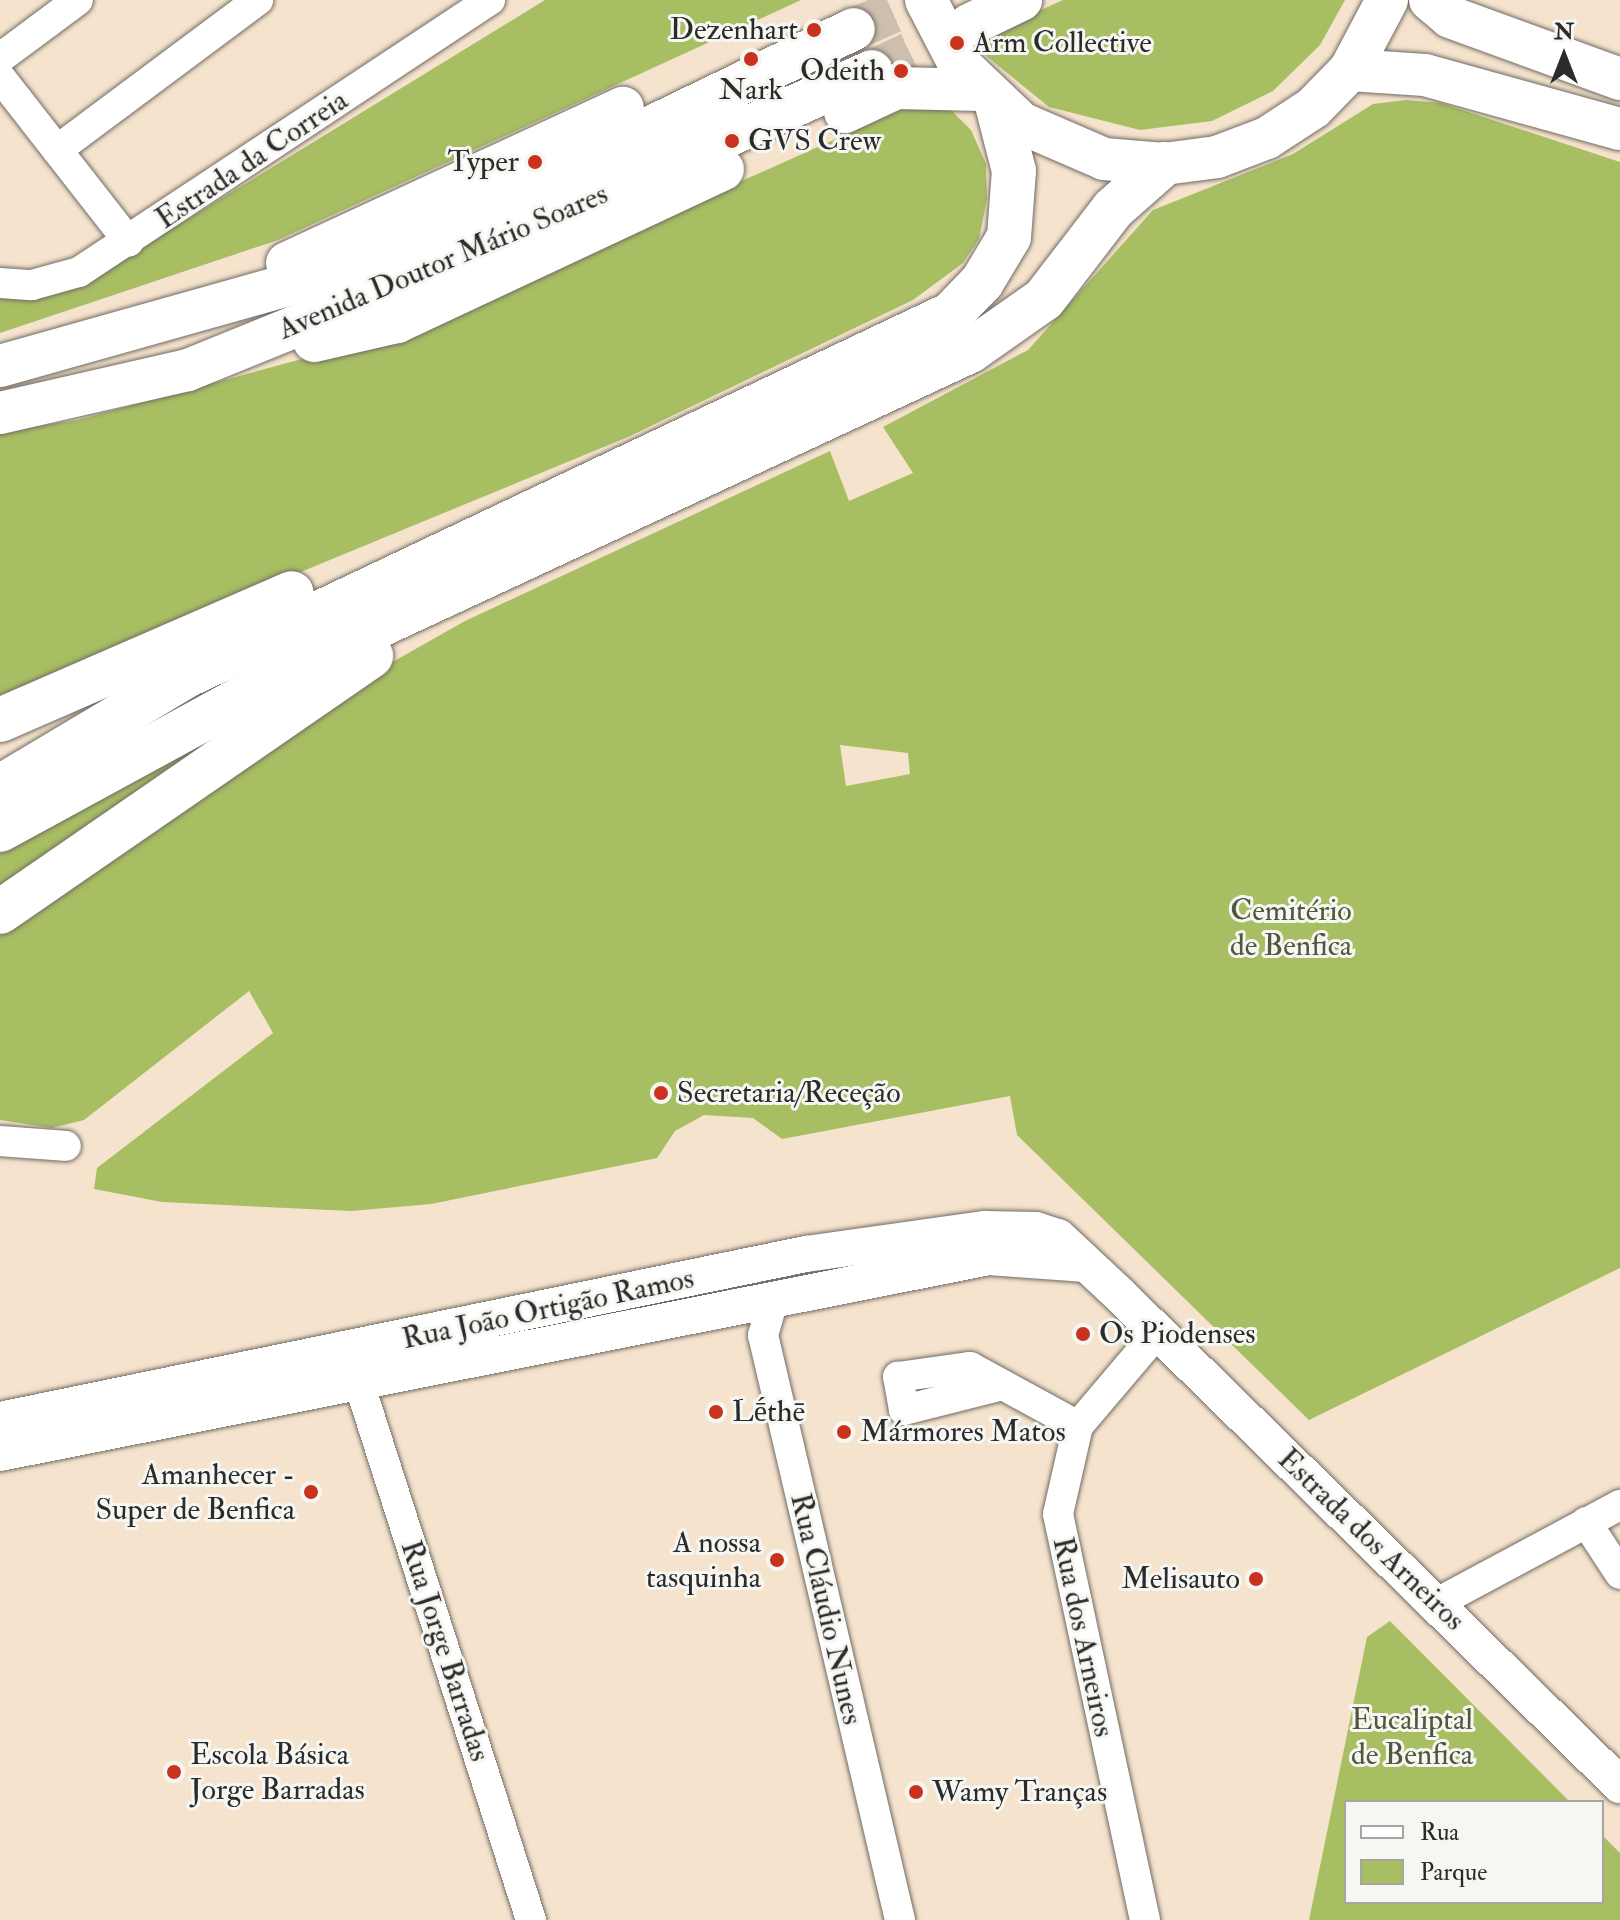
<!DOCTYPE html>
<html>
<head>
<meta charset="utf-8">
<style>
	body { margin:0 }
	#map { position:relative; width:1620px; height:1920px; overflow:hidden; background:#f5e3cd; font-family:"IM FELL Double Pica",serif }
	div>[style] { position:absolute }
	.green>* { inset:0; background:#a7be63 }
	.secondary-tunnel>* { height:42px; margin-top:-21px; transform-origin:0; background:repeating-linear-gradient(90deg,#cdbead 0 42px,transparent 0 63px) }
	.roads { filter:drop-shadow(0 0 2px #726b64) drop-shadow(0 0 2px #726b64) }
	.minor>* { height:30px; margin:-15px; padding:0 15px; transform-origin:15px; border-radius:15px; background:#fff }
	.tertiary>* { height:36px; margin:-18px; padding:0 18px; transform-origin:18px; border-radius:18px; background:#fff }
	.secondary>* { height:42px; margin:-21px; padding:0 21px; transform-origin:21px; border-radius:21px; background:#fff }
	.trunk>* { height:44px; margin:-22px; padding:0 22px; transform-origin:22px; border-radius:22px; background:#fff }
	.dots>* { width:22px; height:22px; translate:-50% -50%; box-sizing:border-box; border:4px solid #f6f6f2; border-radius:50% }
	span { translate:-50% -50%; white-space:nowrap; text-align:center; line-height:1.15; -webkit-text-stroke:6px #f6f6f2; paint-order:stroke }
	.poi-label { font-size:30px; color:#2b2b2b }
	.right { translate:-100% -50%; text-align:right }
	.left { translate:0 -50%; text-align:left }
	.street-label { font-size:30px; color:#2b2b2b }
	.park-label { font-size:30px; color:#50573c }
	.legend { position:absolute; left:1344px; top:1800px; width:260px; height:104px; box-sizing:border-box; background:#f6f6f2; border:2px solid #a5a5a2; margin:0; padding:10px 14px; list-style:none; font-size:24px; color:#2b2b2b }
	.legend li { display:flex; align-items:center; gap:16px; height:40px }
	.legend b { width:40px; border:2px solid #a5a5a2 }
	.north { position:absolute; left:1524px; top:16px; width:80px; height:80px; -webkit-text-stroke:6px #f6f6f2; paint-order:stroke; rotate:0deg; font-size:22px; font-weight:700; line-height:32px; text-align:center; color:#2b2b2b }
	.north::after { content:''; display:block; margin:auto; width:28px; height:36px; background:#2b2b2b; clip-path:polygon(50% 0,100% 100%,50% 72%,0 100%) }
</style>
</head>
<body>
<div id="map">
	<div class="green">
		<i style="clip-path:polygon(545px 0,801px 0,278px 240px,0 333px,0 294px,134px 252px)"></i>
		<i style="clip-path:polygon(1063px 0,1345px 0,1320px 45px,1273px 91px,1212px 121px,1140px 130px,1049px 107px,979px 50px,977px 39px)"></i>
		<i style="clip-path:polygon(evenodd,1406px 100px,1441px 103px,1620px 162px,1620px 1268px,1309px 1420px,1017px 1135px,1010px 1096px,782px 1139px,753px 1118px,704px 1115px,675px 1131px,657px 1158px,431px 1204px,351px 1211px,162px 1202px,94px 1189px,97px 1168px,273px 1033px,249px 991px,84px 1120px,52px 1128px,0 1120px,0 932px,313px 707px,465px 621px,830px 451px,849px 501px,913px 473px,883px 427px,1028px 350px,1153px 210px,1293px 154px,1373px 104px,1406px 100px,840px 745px,908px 753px,910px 774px,846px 786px,840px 745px)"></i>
		<i style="clip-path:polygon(914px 104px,952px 111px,971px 130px,986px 164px,987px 199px,979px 239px,963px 263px,913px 300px,628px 437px,0 696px,0 432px,78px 420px,408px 330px)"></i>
		<i style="clip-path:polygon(258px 707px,0 893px,0 851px)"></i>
		<i style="clip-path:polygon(1390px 1621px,1570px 1802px,1346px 1802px,1346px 1902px,1602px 1902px,1602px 1835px,1620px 1853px,1620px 1920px,1309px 1920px,1367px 1637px)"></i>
	</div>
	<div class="secondary-tunnel">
		<i style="left:854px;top:29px;width:72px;rotate:-23.7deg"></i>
		<i style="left:872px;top:71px;width:107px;rotate:-25.4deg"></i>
	</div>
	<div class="roads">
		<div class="minor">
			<i style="left:0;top:58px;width:97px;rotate:-36.6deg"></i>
			<i style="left:0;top:77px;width:209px;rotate:52deg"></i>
			<i style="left:57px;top:150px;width:251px;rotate:-36.7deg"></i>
			<i style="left:0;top:283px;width:32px;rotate:4deg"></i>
			<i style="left:32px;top:285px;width:49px;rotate:-15.5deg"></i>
			<i style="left:79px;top:272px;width:493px;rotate:-33.5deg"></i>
			<i style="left:0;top:1141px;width:66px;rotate:4.3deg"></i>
			<i style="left:774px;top:1297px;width:40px;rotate:106deg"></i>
			<i style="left:763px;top:1335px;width:601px;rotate:76.82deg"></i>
			<i style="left:359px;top:1383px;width:564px;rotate:72.24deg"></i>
			<i style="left:995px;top:1387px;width:94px;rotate:165.8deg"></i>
			<i style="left:904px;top:1410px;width:34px;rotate:-100deg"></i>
			<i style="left:898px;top:1377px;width:73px;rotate:-7.9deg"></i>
			<i style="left:970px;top:1367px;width:123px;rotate:28.6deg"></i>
			<i style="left:1586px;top:1522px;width:62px;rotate:56.8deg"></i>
			<i style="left:1437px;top:1603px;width:208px;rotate:-28.2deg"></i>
			<i style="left:1145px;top:1920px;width:415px;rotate:-102.1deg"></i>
			<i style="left:1058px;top:1514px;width:90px;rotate:-77.2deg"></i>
			<i style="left:1078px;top:1426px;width:121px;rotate:-49.7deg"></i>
		</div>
		<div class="tertiary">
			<i style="left:0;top:1420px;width:823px;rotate:-11.64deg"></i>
			<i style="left:806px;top:1254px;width:181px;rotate:-8deg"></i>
			<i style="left:985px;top:1229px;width:51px;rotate:1.1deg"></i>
			<i style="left:1036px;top:1230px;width:23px;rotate:18deg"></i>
			<i style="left:1058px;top:1237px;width:86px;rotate:43.1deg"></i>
			<i style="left:1121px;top:1296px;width:699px;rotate:44.42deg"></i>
			<i style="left:0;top:1453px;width:1008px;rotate:-11.21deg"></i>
			<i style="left:989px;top:1257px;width:97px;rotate:4.1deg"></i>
		</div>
		<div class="secondary">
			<i style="left:926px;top:0;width:72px;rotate:62.7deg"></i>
			<i style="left:959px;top:64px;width:86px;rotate:43.6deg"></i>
			<i style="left:1021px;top:123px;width:90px;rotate:23.4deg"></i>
			<i style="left:1104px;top:159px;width:60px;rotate:4.8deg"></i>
			<i style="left:1164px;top:164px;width:53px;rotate:-7.5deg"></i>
			<i style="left:1217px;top:157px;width:53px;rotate:-20.8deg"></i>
			<i style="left:1267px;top:138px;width:55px;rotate:-33.1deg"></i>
			<i style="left:1313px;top:108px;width:53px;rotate:-45.8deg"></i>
			<i style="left:1350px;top:70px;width:79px;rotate:-62.1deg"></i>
			<i style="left:1430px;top:0;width:26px;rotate:40deg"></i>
			<i style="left:1450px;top:17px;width:181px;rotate:20deg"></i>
			<i style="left:969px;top:25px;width:58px;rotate:-25.7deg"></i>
			<i style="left:1350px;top:70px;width:75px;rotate:3.8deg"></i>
			<i style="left:1425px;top:75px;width:202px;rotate:15.5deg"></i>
			<i style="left:845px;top:112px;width:56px;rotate:-25.2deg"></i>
			<i style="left:896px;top:88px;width:85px;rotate:1.3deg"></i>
			<i style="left:287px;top:263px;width:370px;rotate:-24.8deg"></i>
			<i style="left:314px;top:341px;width:85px;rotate:-12.9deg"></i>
			<i style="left:397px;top:322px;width:360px;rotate:-25.1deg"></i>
			<i style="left:0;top:366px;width:385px;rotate:-15.7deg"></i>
			<i style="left:371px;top:262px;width:536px;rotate:-25.75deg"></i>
			<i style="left:0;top:413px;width:193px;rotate:-12.9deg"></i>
			<i style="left:188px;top:370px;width:210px;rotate:-22.1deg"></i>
			<i style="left:383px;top:291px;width:536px;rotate:-24.22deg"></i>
		</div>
		<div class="trunk">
			<i style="left:0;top:720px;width:318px;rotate:-23.5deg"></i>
			<i style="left:0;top:787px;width:217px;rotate:-30.8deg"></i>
			<i style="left:186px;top:676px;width:846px;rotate:-25.32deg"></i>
			<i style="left:951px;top:314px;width:45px;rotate:-45.9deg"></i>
			<i style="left:982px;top:282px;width:52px;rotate:-59deg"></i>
			<i style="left:1009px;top:237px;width:66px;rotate:-85.7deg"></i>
			<i style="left:1014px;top:171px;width:68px;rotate:-104.4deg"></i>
			<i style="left:0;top:830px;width:396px;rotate:-28.6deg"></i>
			<i style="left:348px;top:640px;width:686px;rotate:-24.92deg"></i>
			<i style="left:970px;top:351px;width:90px;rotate:-35.1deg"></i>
			<i style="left:1044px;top:299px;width:113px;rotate:-52.5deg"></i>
			<i style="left:1113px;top:209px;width:68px;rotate:-41.4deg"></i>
			<i style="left:0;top:912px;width:451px;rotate:-34.6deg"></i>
		</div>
	</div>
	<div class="dots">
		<i style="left:814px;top:30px;background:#c8321e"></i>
		<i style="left:957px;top:43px;background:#c8321e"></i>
		<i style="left:751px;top:59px;background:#c8321e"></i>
		<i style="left:901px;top:71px;background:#c8321e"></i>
		<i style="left:732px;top:141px;background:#c8321e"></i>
		<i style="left:535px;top:162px;background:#c8321e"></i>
		<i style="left:661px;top:1093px;background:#c8321e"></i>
		<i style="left:1083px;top:1334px;background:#c8321e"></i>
		<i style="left:716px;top:1412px;background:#c8321e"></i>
		<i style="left:844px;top:1432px;background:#c8321e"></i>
		<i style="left:311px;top:1492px;background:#c8321e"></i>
		<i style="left:777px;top:1560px;background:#c8321e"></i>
		<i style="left:1256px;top:1579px;background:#c8321e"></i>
		<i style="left:174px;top:1772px;background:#c8321e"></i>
		<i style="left:916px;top:1792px;background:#c8321e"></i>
	</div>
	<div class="poi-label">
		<span class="right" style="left:798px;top:30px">Dezenhart</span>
		<span class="left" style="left:973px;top:43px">Arm Collective</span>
		<span class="right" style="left:885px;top:71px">Odeith</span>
		<span style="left:751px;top:90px">Nark</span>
		<span class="left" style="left:748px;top:141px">GVS Crew</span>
		<span class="right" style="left:519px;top:162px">Typer</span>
		<span class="left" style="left:677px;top:1093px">Secretaria/Receção</span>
		<span class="left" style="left:1099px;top:1334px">Os Piodenses</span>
		<span class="left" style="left:732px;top:1412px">Lḗthē</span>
		<span class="left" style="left:860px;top:1432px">Mármores Matos</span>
		<span class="right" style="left:295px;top:1492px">Amanhecer -<br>Super de Benfica</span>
		<span class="right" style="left:761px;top:1560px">A nossa<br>tasquinha</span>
		<span class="right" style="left:1240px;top:1579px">Melisauto</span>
		<span class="left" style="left:190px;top:1772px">Escola Básica<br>Jorge Barradas</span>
		<span class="left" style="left:932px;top:1792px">Wamy Tranças</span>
	</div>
	<div class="street-label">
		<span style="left:252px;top:160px;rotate:-34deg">Estrada da Correia</span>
		<span style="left:443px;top:262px;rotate:-23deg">Avenida Doutor Mário Soares</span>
		<span style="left:548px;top:1309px;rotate:-12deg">Rua João Ortigão Ramos</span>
		<span style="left:1371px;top:1540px;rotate:44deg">Estrada dos Arneiros</span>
		<span style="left:826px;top:1609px;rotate:77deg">Rua Cláudio Nunes</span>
		<span style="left:1083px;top:1637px;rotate:78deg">Rua dos Arneiros</span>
		<span style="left:445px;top:1651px;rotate:72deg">Rua Jorge Barradas</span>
	</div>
	<div class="park-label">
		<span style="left:1291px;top:928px">Cemitério<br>de Benfica</span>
		<span style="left:1412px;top:1737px">Eucaliptal<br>de Benfica</span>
	</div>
	<ul class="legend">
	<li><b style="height:10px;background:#fff"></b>Rua</li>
	<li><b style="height:22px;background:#a7be63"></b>Parque</li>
	</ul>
	<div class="north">N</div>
</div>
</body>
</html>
